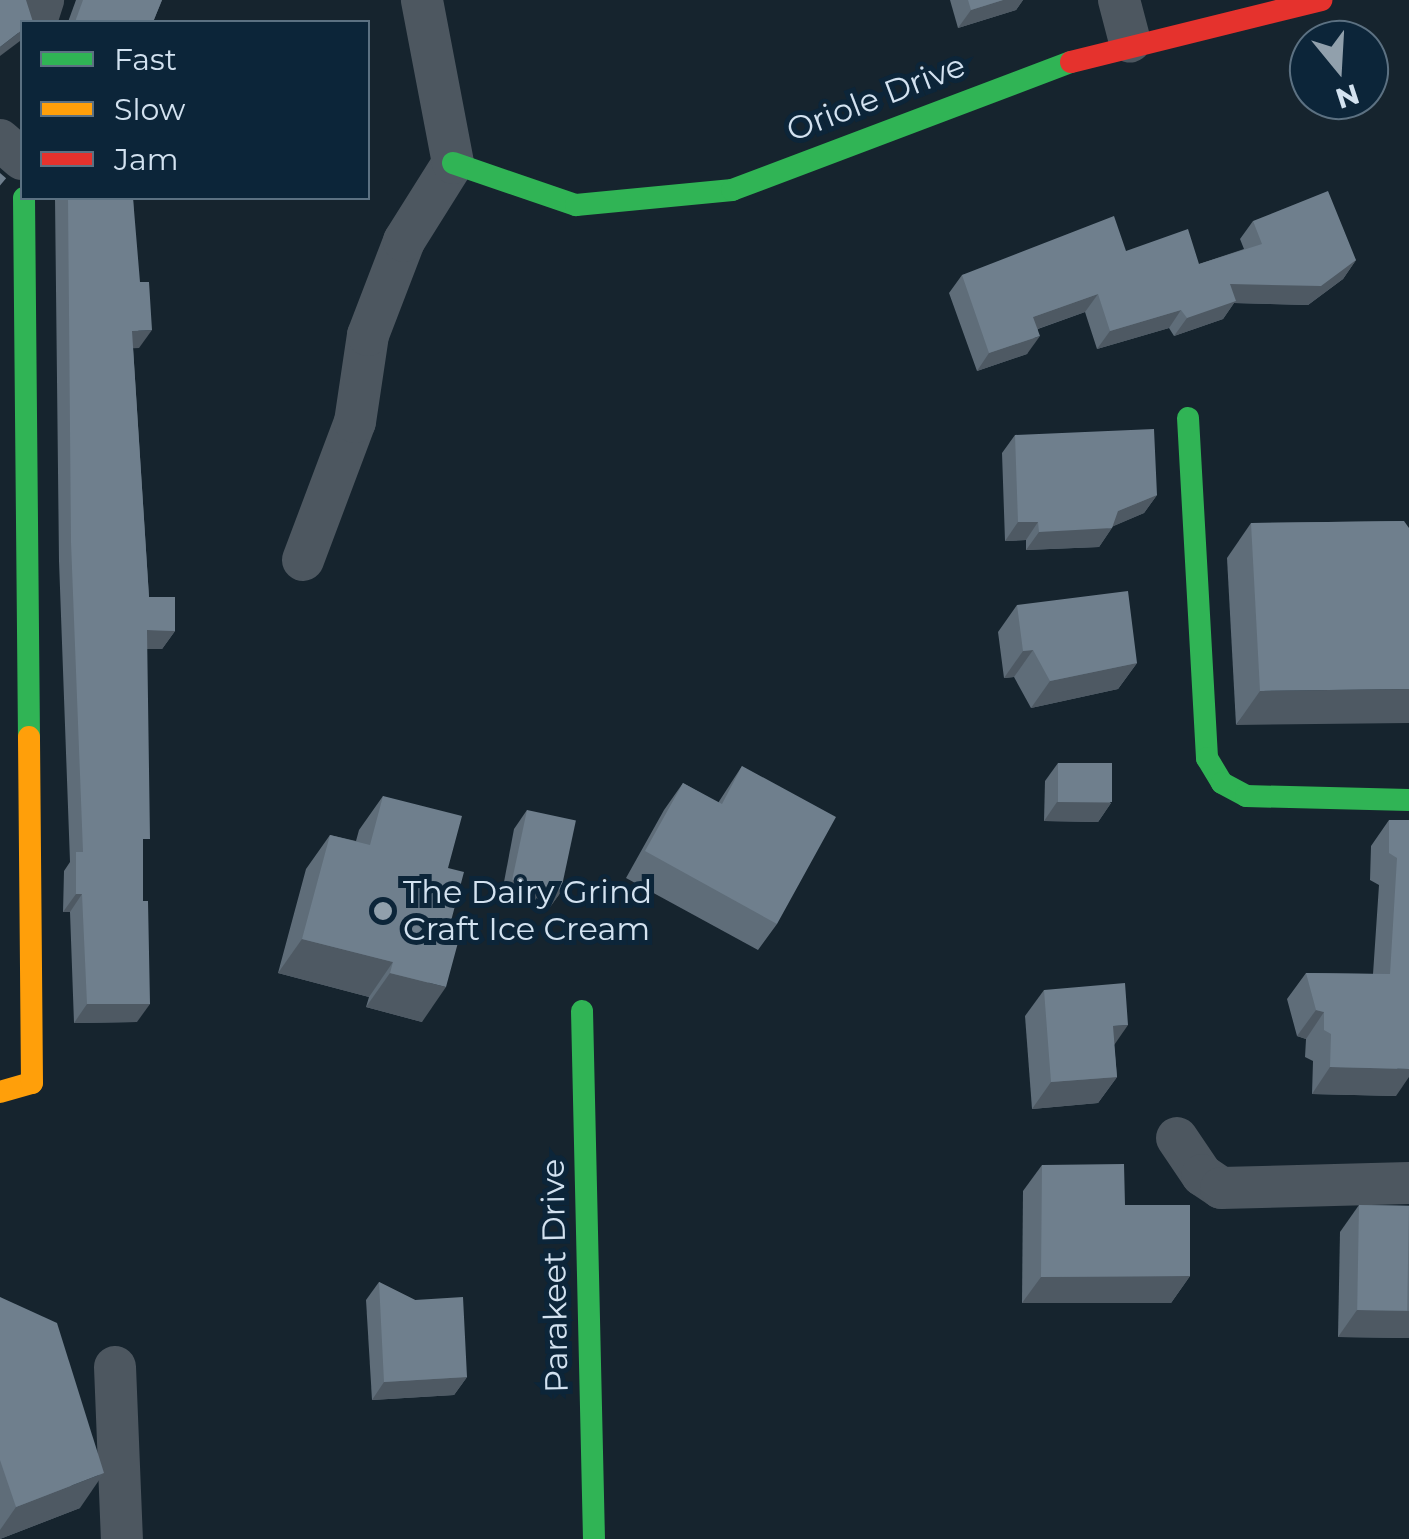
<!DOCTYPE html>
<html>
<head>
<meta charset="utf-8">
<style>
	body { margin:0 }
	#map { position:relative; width:1409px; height:1539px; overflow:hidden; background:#16242e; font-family:Montserrat,sans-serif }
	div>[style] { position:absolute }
	.street>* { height:42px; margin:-21px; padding:0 21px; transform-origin:21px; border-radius:21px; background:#4d5760 }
	.fast>* { height:22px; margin:-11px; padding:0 11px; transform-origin:11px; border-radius:11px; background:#30b455 }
	.slow>* { height:22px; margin:-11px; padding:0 11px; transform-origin:11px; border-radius:11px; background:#ff9f0a }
	.jam>* { height:22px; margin:-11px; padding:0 11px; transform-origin:11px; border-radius:11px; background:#e5322d }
	.wall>* { inset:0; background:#5f6d79 }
	.shaded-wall>* { inset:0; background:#4e5963 }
	.building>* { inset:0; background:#6f7f8d; transform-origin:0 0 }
	.dots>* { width:28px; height:28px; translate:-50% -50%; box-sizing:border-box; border:5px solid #0c2539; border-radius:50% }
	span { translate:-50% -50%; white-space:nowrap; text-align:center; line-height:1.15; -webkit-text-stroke:10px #0c2539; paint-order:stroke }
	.street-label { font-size:32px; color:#d3e2f0 }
	.poi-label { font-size:32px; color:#d3e2f0 }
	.left { translate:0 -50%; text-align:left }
	.legend { position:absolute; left:20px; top:20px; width:350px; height:180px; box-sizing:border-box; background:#0c2539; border:2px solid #5c7182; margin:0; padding:12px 18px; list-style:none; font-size:30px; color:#d3e2f0 }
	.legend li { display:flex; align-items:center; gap:20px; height:50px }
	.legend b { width:50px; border:2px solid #5c7182 }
	.north { position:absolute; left:1289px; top:20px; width:100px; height:100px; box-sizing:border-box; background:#0c2539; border:2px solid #5c7182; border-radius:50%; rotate:162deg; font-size:28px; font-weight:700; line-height:40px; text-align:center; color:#d3e2f0 }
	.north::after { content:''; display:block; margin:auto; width:35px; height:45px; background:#91a0ac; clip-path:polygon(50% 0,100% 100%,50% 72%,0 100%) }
</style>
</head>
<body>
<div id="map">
	<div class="street">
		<i style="left:1119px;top:0;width:43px;rotate:75.3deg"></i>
		<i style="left:36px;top:22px;width:23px;rotate:-72deg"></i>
		<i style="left:0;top:140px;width:29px;rotate:41deg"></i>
		<i style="left:303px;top:560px;width:147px;rotate:-69.4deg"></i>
		<i style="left:355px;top:422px;width:88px;rotate:-81.5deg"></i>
		<i style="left:368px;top:335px;width:101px;rotate:-69deg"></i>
		<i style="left:404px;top:241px;width:92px;rotate:-57.9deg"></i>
		<i style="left:453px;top:163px;width:166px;rotate:-100.8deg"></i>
		<i style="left:1177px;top:1138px;width:45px;rotate:56deg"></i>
		<i style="left:1202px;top:1175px;width:23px;rotate:34deg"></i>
		<i style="left:1221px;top:1188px;width:188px;rotate:-1.5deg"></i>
		<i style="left:115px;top:1367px;width:172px;rotate:87.7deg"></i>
	</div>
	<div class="fast">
		<i style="left:453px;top:163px;width:130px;rotate:18.9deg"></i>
		<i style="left:576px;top:205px;width:157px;rotate:-5.5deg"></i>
		<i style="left:732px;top:190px;width:362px;rotate:-20.7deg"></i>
		<i style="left:24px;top:198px;width:539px;rotate:89.47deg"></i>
		<i style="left:1188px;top:418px;width:341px;rotate:86.8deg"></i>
		<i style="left:1207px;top:758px;width:29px;rotate:59deg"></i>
		<i style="left:1222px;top:783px;width:27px;rotate:28deg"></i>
		<i style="left:1246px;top:796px;width:163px;rotate:1.4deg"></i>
		<i style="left:582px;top:1011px;width:528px;rotate:88.7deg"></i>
	</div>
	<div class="slow">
		<i style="left:0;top:1092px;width:33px;rotate:-16deg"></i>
		<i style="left:32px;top:1083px;width:346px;rotate:-90.5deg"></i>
	</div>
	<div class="jam">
		<i style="left:1071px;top:62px;width:258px;rotate:-13.9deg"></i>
	</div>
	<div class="wall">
		<i style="clip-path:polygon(76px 0,162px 0,153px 22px,68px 22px)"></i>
		<i style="clip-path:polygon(950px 0,1023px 0,1016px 10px,958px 28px)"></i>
		<i style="clip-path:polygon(55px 198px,133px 198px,139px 348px,133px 348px,149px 597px,175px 631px,162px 649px,147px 649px,137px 1022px,74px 1023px,70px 912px,63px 912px,64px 871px,70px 862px,59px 561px)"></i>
		<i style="clip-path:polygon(1253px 221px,1356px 260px,1343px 279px,1308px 305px,1234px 303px,1223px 319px,1174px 336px,1169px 328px,1097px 349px,1085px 312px,1038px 329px,1027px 354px,977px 371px,949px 293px,962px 275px,1126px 251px,1199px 264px,1244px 249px,1240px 239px)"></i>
		<i style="clip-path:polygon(1015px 435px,1157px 495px,1144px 513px,1113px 526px,1099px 547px,1026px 550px,1026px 540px,1005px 541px,1002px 453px)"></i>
		<i style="clip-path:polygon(1404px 521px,1236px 725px,1227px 558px,1251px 523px)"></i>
		<i style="clip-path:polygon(1017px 605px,1137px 663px,1118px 689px,1031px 708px,1014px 677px,1004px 678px,998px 632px)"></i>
		<i style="clip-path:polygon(1058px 763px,1111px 803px,1098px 822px,1044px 821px,1045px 781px)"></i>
		<i style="clip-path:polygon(742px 766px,777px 924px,758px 950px,626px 878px,664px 810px,683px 783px,718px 803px)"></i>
		<i style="clip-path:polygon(383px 796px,448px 868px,422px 1022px,366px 1007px,369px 997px,278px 973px,306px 869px,330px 835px,356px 841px,359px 830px)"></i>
		<i style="clip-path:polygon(527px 810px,563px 889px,550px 907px,501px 898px,514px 829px)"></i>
		<i style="clip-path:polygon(1389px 820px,1409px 820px,1396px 1096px,1312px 1094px,1313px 1061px,1305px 1057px,1306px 1039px,1297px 1036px,1287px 999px,1306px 973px,1373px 974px,1379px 885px,1370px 880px,1371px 846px)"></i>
		<i style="clip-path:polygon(1044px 990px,1114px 1045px,1117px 1077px,1098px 1103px,1032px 1109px,1025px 1016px)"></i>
		<i style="clip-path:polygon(1042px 1165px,1125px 1205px,1190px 1276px,1171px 1303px,1022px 1303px,1023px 1191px)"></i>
		<i style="clip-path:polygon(1359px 1205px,1409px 1206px,1409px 1338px,1338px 1337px,1340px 1232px)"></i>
		<i style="clip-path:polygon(379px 1282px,415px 1300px,467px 1377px,454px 1395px,372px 1400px,366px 1300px)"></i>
		<i style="clip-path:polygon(0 1297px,80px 1508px,0 1539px)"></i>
	</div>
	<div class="shaded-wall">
		<i style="clip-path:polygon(1003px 0,1023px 0,1016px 10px,958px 28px,971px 10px)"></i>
		<i style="clip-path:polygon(22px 30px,22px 37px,20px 41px,0 56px,0 47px)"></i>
		<i style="clip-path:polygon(1356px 260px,1343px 279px,1308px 305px,1234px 303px,1223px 319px,1174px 336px,1187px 318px,1230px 284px)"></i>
		<i style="clip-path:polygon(1098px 294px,1085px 312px,1020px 335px,1033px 317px)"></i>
		<i style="clip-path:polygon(1181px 310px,1169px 328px,1097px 349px,1110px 331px)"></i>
		<i style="clip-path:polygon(152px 330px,139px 348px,120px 349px,132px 331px)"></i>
		<i style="clip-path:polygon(1040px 336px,1027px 354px,977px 371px,989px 353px)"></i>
		<i style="clip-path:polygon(1157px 495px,1144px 513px,1107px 529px,1112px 528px,1099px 547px,1026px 550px,1039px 532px,1118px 511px)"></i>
		<i style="clip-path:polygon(1018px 522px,1038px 522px,1026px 540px,1005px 541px)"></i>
		<i style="clip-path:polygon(147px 630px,175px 631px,162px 649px,134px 649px)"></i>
		<i style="clip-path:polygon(1033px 650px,1014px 677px,1004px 678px,1023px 651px)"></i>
		<i style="clip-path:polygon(1137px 663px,1118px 689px,1031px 708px,1050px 681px)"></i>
		<i style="clip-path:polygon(1409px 689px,1409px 723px,1236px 725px,1260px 691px)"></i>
		<i style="clip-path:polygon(1057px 802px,1111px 803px,1098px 822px,1044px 821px)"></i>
		<i style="clip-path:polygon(514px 880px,563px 889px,550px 907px,501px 898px)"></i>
		<i style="clip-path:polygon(76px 894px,82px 894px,70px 912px,63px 912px)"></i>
		<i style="clip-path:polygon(302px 939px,393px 962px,369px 997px,278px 973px)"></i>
		<i style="clip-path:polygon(390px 973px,446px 987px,422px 1022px,366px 1007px)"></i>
		<i style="clip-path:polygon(87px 1004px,150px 1004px,137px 1022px,74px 1023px)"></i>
		<i style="clip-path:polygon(1316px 1010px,1324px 1012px,1306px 1039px,1297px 1036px)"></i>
		<i style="clip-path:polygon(1128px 1025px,1110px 1051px,1113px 1026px)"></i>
		<i style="clip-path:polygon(1330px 1067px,1409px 1069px,1409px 1077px,1396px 1096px,1312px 1094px)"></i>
		<i style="clip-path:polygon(1117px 1077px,1098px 1103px,1032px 1109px,1051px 1082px)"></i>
		<i style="clip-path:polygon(1190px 1276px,1171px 1303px,1022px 1303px,1041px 1277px)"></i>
		<i style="clip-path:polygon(1357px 1310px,1409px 1311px,1409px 1338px,1338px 1337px)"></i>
		<i style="clip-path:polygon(467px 1377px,454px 1395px,372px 1400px,384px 1382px)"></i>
		<i style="clip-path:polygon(104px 1473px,80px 1508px,0 1539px,0 1530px,16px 1507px)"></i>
	</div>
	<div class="building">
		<i style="clip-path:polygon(0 0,26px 0,33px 22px,22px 22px,22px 30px,0 47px)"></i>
		<i style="clip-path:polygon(83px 0,162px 0,153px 22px,75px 22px)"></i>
		<i style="clip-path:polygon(968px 0,1003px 0,971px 10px)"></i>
		<i style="left:0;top:173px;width:8px;height:101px;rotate:40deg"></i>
		<i style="clip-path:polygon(1328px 191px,1356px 260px,1321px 286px,1230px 284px,1236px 301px,1187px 318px,1181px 310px,1110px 331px,1098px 294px,1033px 317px,1040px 336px,989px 353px,962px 275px,1114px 216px,1126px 251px,1188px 229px,1199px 264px,1262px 244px,1253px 221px)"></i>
		<i style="clip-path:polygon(68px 198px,133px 198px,140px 282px,149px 282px,152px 330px,132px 331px,149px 597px,175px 597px,175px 631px,147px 630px,150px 839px,143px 839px,143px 901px,148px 901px,150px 1004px,87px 1004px,82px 894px,76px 894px,76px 852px,83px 852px,71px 542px)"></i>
		<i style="clip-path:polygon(1154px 429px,1157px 495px,1118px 511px,1112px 528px,1039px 532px,1038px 522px,1018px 522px,1015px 435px)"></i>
		<i style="clip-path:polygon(1404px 521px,1409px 528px,1409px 689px,1260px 691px,1251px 523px)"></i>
		<i style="clip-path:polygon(1128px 591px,1137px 663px,1050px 681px,1033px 650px,1023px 651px,1017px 605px)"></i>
		<i style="left:1058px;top:763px;width:54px;height:39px"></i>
		<i style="clip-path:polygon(742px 766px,836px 817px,777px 924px,645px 851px,683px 783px,722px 804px)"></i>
		<i style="clip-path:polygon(383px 796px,462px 816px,448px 868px,464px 872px,451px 921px,463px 924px,446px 987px,390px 973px,393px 962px,302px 939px,330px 835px,370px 845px)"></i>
		<i style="left:527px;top:810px;width:50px;height:71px;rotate:12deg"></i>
		<i style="clip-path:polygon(1389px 820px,1409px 820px,1409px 1069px,1330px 1067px,1331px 1034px,1324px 1030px,1324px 1012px,1316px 1010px,1306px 973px,1390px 974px,1397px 858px,1389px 853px)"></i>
		<i style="clip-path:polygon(1125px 983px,1128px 1025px,1113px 1026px,1117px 1077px,1051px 1082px,1044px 990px)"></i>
		<i style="clip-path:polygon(1124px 1164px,1125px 1205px,1190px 1205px,1190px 1276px,1041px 1277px,1042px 1165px)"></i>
		<i style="left:1359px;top:1205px;width:50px;height:105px;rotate:1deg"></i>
		<i style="clip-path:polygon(379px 1282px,415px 1300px,463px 1297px,467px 1377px,384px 1382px)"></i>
		<i style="clip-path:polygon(0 1297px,57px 1323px,104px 1473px,16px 1507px,0 1460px)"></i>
	</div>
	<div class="dots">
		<i style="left:383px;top:911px;background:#91a0ac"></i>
	</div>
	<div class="street-label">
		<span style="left:876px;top:98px;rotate:-21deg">Oriole Drive</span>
		<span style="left:555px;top:1276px;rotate:-91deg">Parakeet Drive</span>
	</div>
	<div class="poi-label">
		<span class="left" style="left:403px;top:911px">The Dairy Grind<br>Craft Ice Cream</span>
	</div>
	<ul class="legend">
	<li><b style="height:12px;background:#30b455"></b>Fast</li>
	<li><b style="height:12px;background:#ff9f0a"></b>Slow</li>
	<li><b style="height:12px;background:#e5322d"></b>Jam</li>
	</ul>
	<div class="north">N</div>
</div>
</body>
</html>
